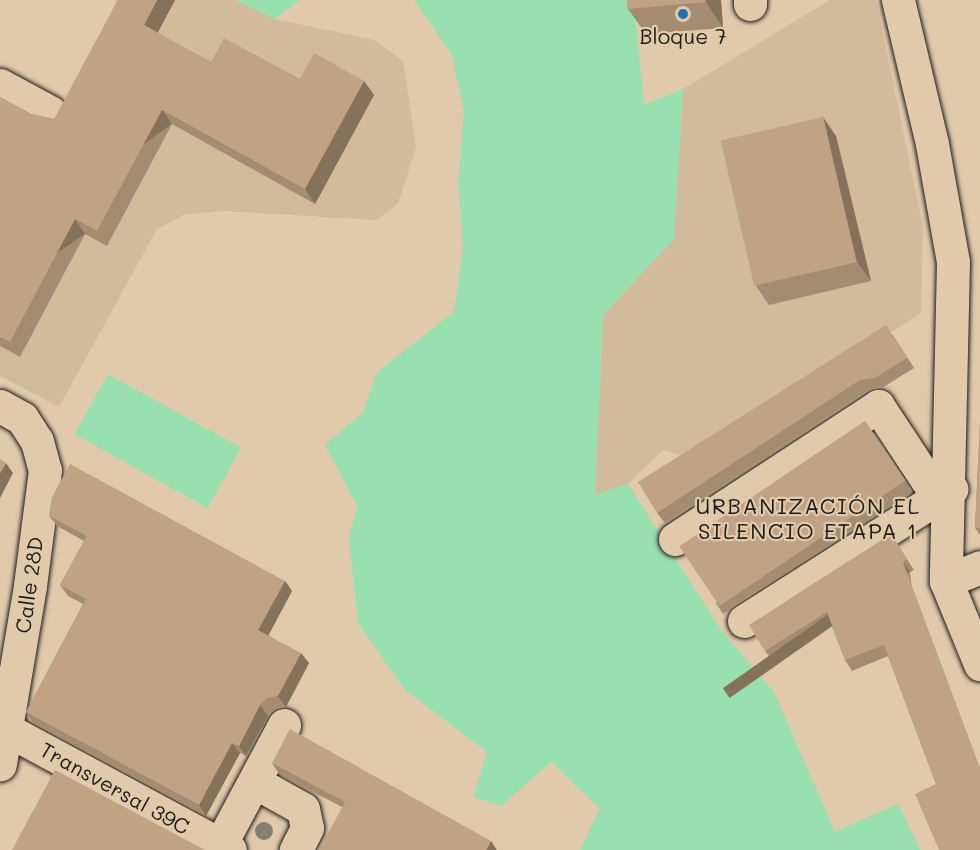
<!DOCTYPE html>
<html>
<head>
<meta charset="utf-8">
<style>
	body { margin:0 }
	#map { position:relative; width:980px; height:850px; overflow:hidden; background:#e0caaa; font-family:Mali,sans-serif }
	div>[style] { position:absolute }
	.built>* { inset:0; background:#d2bb9b }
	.green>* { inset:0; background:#98e0af; transform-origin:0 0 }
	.roads { filter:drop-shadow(0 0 2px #1c1c1c) drop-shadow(0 0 2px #1c1c1c) }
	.minor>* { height:33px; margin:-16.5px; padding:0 16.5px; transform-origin:16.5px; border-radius:16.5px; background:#e0caaa }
	.trees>* { width:18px; height:18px; margin:-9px; border-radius:50%; background:#82806c }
	.wall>* { inset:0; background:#a48c70 }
	.shaded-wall>* { inset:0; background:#86725b; transform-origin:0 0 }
	.building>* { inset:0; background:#bfa382; transform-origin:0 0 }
	.dots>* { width:16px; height:16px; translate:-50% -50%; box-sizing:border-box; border:3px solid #e0caaa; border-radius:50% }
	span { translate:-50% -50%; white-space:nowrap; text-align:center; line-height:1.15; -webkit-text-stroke:4.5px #e0caaa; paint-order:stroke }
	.poi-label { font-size:21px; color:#1c1c1c }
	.street-label { font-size:21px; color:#1c1c1c }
	.neighbourhood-label { font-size:22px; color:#1c1c1c; letter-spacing:1.5px }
</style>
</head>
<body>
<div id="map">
	<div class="built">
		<i style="clip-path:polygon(117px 0,235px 0,275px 19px,374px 40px,403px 61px,416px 147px,398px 204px,376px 220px,225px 211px,186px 214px,157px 229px,59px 407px,0 376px,0 227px)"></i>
		<i style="clip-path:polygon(830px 0,876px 0,923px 227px,921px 313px,698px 459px,663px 450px,628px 484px,595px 494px,603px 315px,674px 239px,683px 89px)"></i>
	</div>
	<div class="green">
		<i style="clip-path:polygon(235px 0,300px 0,275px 19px)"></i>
		<i style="clip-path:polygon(414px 0,634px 0,644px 105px,683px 89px,674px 239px,603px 315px,595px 494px,628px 484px,719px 627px,774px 692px,835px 832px,898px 804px,920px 850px,580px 850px,600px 809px,551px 762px,501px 806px,473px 797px,487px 752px,404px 689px,358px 623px,349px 539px,357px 506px,325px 445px,363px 412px,377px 372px,454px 312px,463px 246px,458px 183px,464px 111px,452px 55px)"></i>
		<i style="left:108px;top:374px;width:152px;height:69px;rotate:29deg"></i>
	</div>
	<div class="roads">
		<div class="minor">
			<i style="left:750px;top:0;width:4px;rotate:90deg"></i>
			<i style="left:898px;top:0;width:148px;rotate:76.7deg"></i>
			<i style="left:932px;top:144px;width:120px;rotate:79.9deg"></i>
			<i style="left:953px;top:262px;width:319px;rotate:91.3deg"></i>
			<i style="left:946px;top:581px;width:90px;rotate:67.7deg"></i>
			<i style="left:0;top:85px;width:57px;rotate:28.4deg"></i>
			<i style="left:0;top:406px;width:25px;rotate:29deg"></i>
			<i style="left:22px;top:418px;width:27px;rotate:57deg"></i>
			<i style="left:37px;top:441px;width:30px;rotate:75deg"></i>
			<i style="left:45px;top:470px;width:117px;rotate:97.4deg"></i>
			<i style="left:30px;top:586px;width:181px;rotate:99.6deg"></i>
			<i style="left:675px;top:539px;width:243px;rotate:-33.2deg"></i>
			<i style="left:878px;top:406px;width:109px;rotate:56.6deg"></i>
			<i style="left:946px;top:581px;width:37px;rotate:-22deg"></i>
			<i style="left:744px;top:621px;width:246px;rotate:-32.5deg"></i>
			<i style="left:0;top:726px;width:261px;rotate:28.3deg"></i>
			<i style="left:255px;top:782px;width:55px;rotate:29.4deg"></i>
			<i style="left:303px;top:809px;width:19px;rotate:78deg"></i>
			<i style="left:307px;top:828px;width:25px;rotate:117deg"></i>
			<i style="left:220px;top:845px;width:136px;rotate:-61.9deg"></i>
		</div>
	</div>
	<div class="trees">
		<i style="left:264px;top:831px"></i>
	</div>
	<div class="wall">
		<i style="clip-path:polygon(175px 0,157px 33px,211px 62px,300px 79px,364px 81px,374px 95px,315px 204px,172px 124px,107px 246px,85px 234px,20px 357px,0 346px,0 97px,31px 114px,54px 119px)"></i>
		<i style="clip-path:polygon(627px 0,721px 0,723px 28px,646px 34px,628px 9px)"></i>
		<i style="clip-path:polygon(836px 136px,871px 281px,769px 305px,756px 286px)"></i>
		<i style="clip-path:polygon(893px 335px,914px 368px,882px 388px,868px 390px,665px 523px,657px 513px)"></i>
		<i style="clip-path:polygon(865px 421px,912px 492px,723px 614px,716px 603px)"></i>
		<i style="clip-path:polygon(980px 421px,980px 535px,975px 528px)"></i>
		<i style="clip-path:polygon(49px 516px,285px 581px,292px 591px,268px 635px,309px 663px,286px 707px,275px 709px,268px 716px,246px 756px,240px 753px,206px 816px,33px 723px,26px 712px,83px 604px,68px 596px,60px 585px,84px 541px,57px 526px)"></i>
		<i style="clip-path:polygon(891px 534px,914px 570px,910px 572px,936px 784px,888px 656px,852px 671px,845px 660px,831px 624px,773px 661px,765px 651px)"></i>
		<i style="clip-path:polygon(272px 763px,497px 850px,342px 807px,279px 774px)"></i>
	</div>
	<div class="shaded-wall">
		<i style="clip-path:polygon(157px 0,175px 0,154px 40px,144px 25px)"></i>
		<i style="clip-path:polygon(705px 0,721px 0,723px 28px,706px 2px)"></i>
		<i style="clip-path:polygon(364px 81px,374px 95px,315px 204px,305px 189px)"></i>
		<i style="left:162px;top:110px;width:17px;height:137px;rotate:54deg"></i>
		<i style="clip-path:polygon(823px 117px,836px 136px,871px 281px,857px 262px)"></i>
		<i style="left:75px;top:219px;width:18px;height:139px;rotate:56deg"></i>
		<i style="clip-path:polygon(6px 463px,13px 473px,0 498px,0 473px)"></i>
		<i style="left:903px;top:562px;width:12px;height:220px;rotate:55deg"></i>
		<i style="clip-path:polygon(285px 581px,292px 591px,266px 640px,258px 630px)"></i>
		<i style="clip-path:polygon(301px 653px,309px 663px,286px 707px,278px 696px)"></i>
		<i style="clip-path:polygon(260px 705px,268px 716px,246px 756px,239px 746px)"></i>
		<i style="clip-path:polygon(232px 743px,240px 753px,206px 816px,199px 805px)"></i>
		<i style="clip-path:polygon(491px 841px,497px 850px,486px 850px)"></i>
	</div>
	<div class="building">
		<i style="clip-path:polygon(118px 0,157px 0,144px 25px,211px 62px,224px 38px,300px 79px,314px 53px,364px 81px,305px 189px,162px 110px,97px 231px,75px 219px,10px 342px,0 337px,0 97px,31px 114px,54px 119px)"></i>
		<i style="clip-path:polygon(627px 0,705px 0,706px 2px,628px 9px)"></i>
		<i style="left:823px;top:117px;width:149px;height:105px;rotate:77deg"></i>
		<i style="clip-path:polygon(886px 325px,907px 358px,875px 378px,860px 380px,657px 513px,638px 482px)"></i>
		<i style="left:865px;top:421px;width:72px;height:224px;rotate:56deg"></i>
		<i style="clip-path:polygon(980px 421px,980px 528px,975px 528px)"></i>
		<i style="clip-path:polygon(0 459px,6px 463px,0 473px)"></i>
		<i style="clip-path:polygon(70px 464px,285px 581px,258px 630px,301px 653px,278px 696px,267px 698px,260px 705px,239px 746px,232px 743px,199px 805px,26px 712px,86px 599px,60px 585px,87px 536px,49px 516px,52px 497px)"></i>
		<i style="clip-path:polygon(891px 534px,907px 559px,903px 562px,980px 768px,980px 850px,939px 850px,915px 794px,936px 784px,884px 645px,845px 660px,827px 612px,765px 651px,749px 625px)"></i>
		<i style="clip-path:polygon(290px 729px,491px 841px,486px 850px,319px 850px,345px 802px,272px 763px)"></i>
		<i style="clip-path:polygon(55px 770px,205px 850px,12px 850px)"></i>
	</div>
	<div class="dots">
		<i style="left:683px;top:14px;background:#1f6fb2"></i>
	</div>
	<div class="poi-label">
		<span style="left:683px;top:36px">Bloque 7</span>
	</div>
	<div class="street-label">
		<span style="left:29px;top:585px;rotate:-82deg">Calle 28D</span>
		<span style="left:115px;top:788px;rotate:29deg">Transversal 39C</span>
	</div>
	<div class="neighbourhood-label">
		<span style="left:808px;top:518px">URBANIZACIÓN EL<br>SILENCIO ETAPA 1</span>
	</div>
</div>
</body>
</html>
